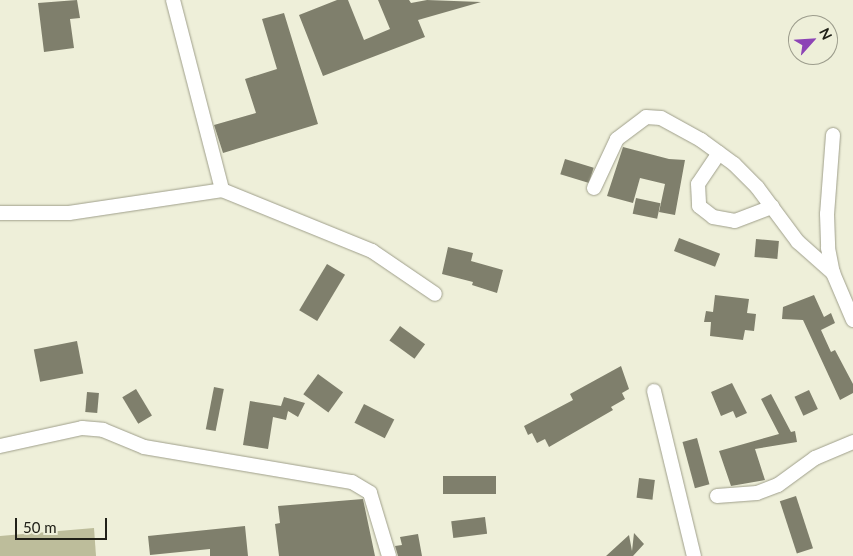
<!DOCTYPE html>
<html>
<head>
<meta charset="utf-8">
<style>
	body { margin:0 }
	#map { position:relative; width:853px; height:556px; overflow:hidden; background:#eeefd9; font-family:Lato,sans-serif }
	div>[style] { position:absolute }
	.green>* { inset:0; background:#bdbd9b }
	.building>* { inset:0; background:#7f7f6c; transform-origin:0 0 }
	.roads { filter:drop-shadow(0 0 1px #9f9f8b) drop-shadow(0 0 1px #9f9f8b) }
	.minor>* { height:14px; margin:-7px; padding:0 7px; transform-origin:7px; border-radius:7px; background:#fff }
	span { translate:-50% -50%; white-space:nowrap; text-align:center; line-height:1.15; -webkit-text-stroke:4.5px #eeefd9; paint-order:stroke }
	.north { position:absolute; left:788px; top:15px; width:50px; height:50px; box-sizing:border-box; background:#eeefd9; border:1px solid #9c9c8c; border-radius:50%; rotate:64deg; font-size:14px; font-weight:700; line-height:20px; text-align:center; color:#202018 }
	.north::after { content:''; display:block; margin:auto; width:18px; height:22px; background:#8d44b6; clip-path:polygon(50% 0,100% 100%,50% 72%,0 100%) }
	.scale { position:absolute; left:15px; top:518px; width:92px; height:22px; box-sizing:border-box; border:2px solid #202018; border-top:0; padding-left:6px; font-size:15px; line-height:18px; white-space:nowrap; color:#202018; -webkit-text-stroke:4px #eeefd9; paint-order:stroke }
</style>
</head>
<body>
<div id="map">
	<div class="green">
		<i style="clip-path:polygon(94px 528px,96px 556px,0 556px,0 536px)"></i>
	</div>
	<div class="building">
		<i style="clip-path:polygon(77px 0,80px 18px,70px 19px,74px 48px,44px 52px,38px 3px)"></i>
		<i style="clip-path:polygon(337px 0,348px 0,364px 40px,390px 29px,378px 0,409px 0,411px 3px,427px 0,481px 2px,418px 20px,425px 37px,323px 76px,299px 15px)"></i>
		<i style="clip-path:polygon(284px 13px,318px 124px,223px 153px,214px 125px,256px 113px,245px 79px,277px 69px,262px 19px)"></i>
		<i style="clip-path:polygon(623px 147px,669px 159px,685px 160px,675px 215px,659px 212px,665px 184px,640px 178px,633px 203px,607px 196px)"></i>
		<i style="left:565px;top:159px;width:30px;height:16px;rotate:17deg"></i>
		<i style="left:636px;top:198px;width:25px;height:16px;rotate:12deg"></i>
		<i style="left:679px;top:238px;width:44px;height:14px;rotate:21deg"></i>
		<i style="left:756px;top:239px;width:23px;height:18px;rotate:5deg"></i>
		<i style="clip-path:polygon(448px 247px,473px 253px,471px 261px,503px 270px,497px 293px,472px 285px,473px 282px,442px 274px)"></i>
		<i style="left:327px;top:264px;width:21px;height:54px;rotate:31deg"></i>
		<i style="clip-path:polygon(715px 295px,749px 299px,747px 313px,756px 314px,754px 331px,745px 330px,743px 340px,710px 336px,711px 322px,704px 322px,706px 311px,713px 312px)"></i>
		<i style="clip-path:polygon(814px 295px,824px 317px,831px 313px,835px 323px,821px 330px,831px 352px,835px 350px,853px 384px,853px 393px,840px 400px,803px 320px,782px 319px,783px 307px)"></i>
		<i style="left:400px;top:326px;width:31px;height:18px;rotate:36deg"></i>
		<i style="left:77px;top:341px;width:33px;height:44px;rotate:79deg"></i>
		<i style="clip-path:polygon(621px 366px,629px 389px,622px 393px,625px 399px,611px 407px,613px 410px,549px 447px,545px 439px,537px 443px,532px 433px,528px 435px,524px 426px,573px 400px,570px 394px)"></i>
		<i style="left:318px;top:374px;width:31px;height:25px;rotate:36deg"></i>
		<i style="clip-path:polygon(732px 383px,747px 413px,736px 418px,733px 411px,721px 416px,711px 392px)"></i>
		<i style="left:214px;top:387px;width:10px;height:43px;rotate:11deg"></i>
		<i style="left:136px;top:389px;width:31px;height:16px;rotate:59deg"></i>
		<i style="left:809px;top:390px;width:21px;height:16px;rotate:65deg"></i>
		<i style="left:87px;top:392px;width:12px;height:20px;rotate:5deg"></i>
		<i style="clip-path:polygon(771px 394px,791px 432px,795px 431px,797px 442px,755px 449px,765px 480px,731px 486px,719px 451px,779px 434px,761px 399px)"></i>
		<i style="clip-path:polygon(284px 397px,305px 403px,298px 417px,288px 411px,286px 420px,273px 417px,268px 449px,243px 445px,250px 401px,281px 406px)"></i>
		<i style="left:364px;top:404px;width:34px;height:21px;rotate:27deg"></i>
		<i style="left:697px;top:438px;width:48px;height:15px;rotate:75deg"></i>
		<i style="left:443px;top:476px;width:53px;height:18px"></i>
		<i style="left:639px;top:478px;width:16px;height:20px;rotate:7deg"></i>
		<i style="left:796px;top:496px;width:55px;height:17px;rotate:72deg"></i>
		<i style="clip-path:polygon(363px 499px,375px 556px,279px 556px,275px 524px,280px 523px,278px 506px)"></i>
		<i style="left:485px;top:517px;width:17px;height:34px;rotate:83deg"></i>
		<i style="clip-path:polygon(245px 526px,248px 556px,210px 556px,210px 549px,150px 555px,148px 536px)"></i>
		<i style="clip-path:polygon(634px 533px,644px 544px,633px 556px,606px 556px,629px 535px,632px 551px)"></i>
		<i style="clip-path:polygon(418px 534px,422px 556px,398px 556px,395px 546px,402px 545px,400px 537px)"></i>
	</div>
	<div class="roads">
		<div class="minor">
			<i style="left:173px;top:0;width:196px;rotate:75.5deg"></i>
			<i style="left:222px;top:190px;width:162px;rotate:22.1deg"></i>
			<i style="left:372px;top:251px;width:76px;rotate:34.3deg"></i>
			<i style="left:833px;top:135px;width:79px;rotate:94.3deg"></i>
			<i style="left:827px;top:214px;width:34px;rotate:88deg"></i>
			<i style="left:828px;top:248px;width:25px;rotate:79deg"></i>
			<i style="left:833px;top:273px;width:51px;rotate:66.9deg"></i>
			<i style="left:719px;top:153px;width:37px;rotate:124deg"></i>
			<i style="left:698px;top:184px;width:22px;rotate:87deg"></i>
			<i style="left:699px;top:206px;width:18px;rotate:38deg"></i>
			<i style="left:713px;top:217px;width:22px;rotate:10deg"></i>
			<i style="left:735px;top:221px;width:40px;rotate:-21deg"></i>
			<i style="left:594px;top:188px;width:54px;rotate:-64.9deg"></i>
			<i style="left:617px;top:139px;width:36px;rotate:-37deg"></i>
			<i style="left:646px;top:117px;width:15px;rotate:4deg"></i>
			<i style="left:661px;top:118px;width:46px;rotate:28.8deg"></i>
			<i style="left:701px;top:140px;width:41px;rotate:36deg"></i>
			<i style="left:734px;top:164px;width:33px;rotate:45deg"></i>
			<i style="left:757px;top:187px;width:69px;rotate:53.3deg"></i>
			<i style="left:798px;top:242px;width:47px;rotate:41.5deg"></i>
			<i style="left:0;top:213px;width:69px"></i>
			<i style="left:69px;top:213px;width:155px;rotate:-8.5deg"></i>
			<i style="left:654px;top:391px;width:170px;rotate:76.4deg"></i>
			<i style="left:0;top:446px;width:84px;rotate:-12.4deg"></i>
			<i style="left:82px;top:428px;width:21px;rotate:5deg"></i>
			<i style="left:103px;top:430px;width:44px;rotate:22.5deg"></i>
			<i style="left:144px;top:447px;width:211px;rotate:9.6deg"></i>
			<i style="left:352px;top:482px;width:21px;rotate:31deg"></i>
			<i style="left:370px;top:493px;width:66px;rotate:73.2deg"></i>
			<i style="left:717px;top:496px;width:40px;rotate:-4.3deg"></i>
			<i style="left:757px;top:493px;width:22px;rotate:-21deg"></i>
			<i style="left:778px;top:485px;width:46px;rotate:-36.1deg"></i>
			<i style="left:815px;top:458px;width:41px;rotate:-22.8deg"></i>
		</div>
	</div>
	<div class="north">N</div>
	<div class="scale">50 m</div>
</div>
</body>
</html>
